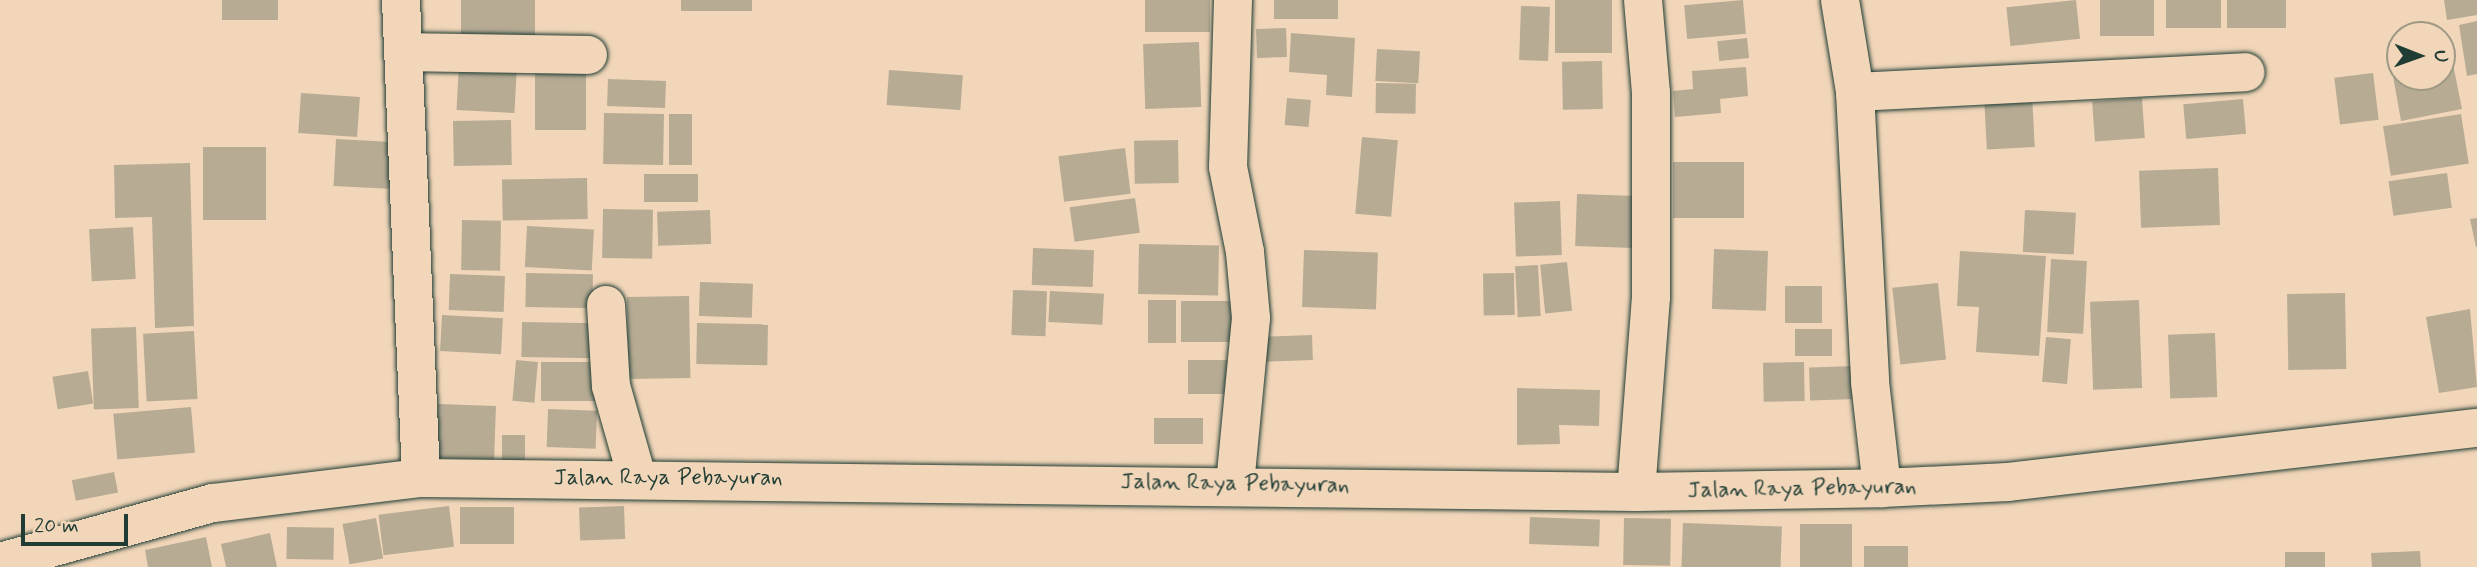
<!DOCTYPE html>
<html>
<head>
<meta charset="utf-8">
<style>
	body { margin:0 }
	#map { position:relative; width:2477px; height:567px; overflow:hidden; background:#f2d6b9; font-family:Mynerve,sans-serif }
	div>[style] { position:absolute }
	.building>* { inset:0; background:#b7ab94; transform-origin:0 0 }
	.roads { filter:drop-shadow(0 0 2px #1f3d34) drop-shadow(0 0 2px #1f3d34) }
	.minor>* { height:38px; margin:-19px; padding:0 19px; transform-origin:19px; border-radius:19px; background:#f2d6b9 }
	.major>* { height:38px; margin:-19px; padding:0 19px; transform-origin:19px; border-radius:19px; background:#f2d6b9 }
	span { translate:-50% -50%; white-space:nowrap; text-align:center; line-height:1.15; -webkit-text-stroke:7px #f2d6b9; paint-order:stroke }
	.street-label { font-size:23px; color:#1f3d34 }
	.north { position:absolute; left:2386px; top:21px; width:70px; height:70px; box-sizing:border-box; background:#f2d6b9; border:2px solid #9e9984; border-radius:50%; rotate:91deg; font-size:19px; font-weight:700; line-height:28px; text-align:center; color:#1f3d34 }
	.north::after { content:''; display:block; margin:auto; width:24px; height:32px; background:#1f3d34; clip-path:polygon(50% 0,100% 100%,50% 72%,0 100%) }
	.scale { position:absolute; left:21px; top:514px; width:107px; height:32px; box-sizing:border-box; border:4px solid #1f3d34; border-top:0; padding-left:9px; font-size:21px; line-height:24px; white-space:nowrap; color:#1f3d34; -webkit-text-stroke:5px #f2d6b9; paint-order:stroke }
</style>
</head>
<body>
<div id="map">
	<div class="building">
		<i style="left:222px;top:0;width:56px;height:20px"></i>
		<i style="left:461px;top:0;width:74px;height:46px"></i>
		<i style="left:681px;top:0;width:71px;height:11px"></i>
		<i style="left:1145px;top:0;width:65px;height:32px"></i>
		<i style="left:1274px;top:0;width:64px;height:19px"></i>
		<i style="left:1555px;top:0;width:57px;height:53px"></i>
		<i style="left:1743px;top:0;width:34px;height:59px;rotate:85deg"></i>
		<i style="left:2076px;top:0;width:39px;height:70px;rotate:84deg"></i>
		<i style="left:2100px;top:0;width:54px;height:36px"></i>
		<i style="left:2166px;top:0;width:55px;height:28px"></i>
		<i style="left:2227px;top:0;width:59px;height:28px"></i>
		<i style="clip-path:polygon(2444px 0,2477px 0,2477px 15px,2447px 20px)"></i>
		<i style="left:1521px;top:6px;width:29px;height:54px;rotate:2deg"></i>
		<i style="clip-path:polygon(2477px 21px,2477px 74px,2467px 76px,2459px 25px)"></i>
		<i style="left:1286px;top:28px;width:29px;height:30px;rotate:88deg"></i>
		<i style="clip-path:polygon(1291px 33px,1355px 38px,1352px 97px,1326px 95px,1327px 75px,1289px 72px)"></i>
		<i style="left:1747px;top:38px;width:20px;height:30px;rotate:84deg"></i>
		<i style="left:1199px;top:42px;width:65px;height:56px;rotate:88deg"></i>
		<i style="left:1377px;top:49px;width:43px;height:32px;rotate:3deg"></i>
		<i style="left:1602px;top:61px;width:48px;height:40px;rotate:89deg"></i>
		<i style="left:459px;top:63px;width:58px;height:47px;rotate:3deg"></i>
		<i style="clip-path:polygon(2453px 64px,2462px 109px,2401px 121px,2393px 76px,2442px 77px,2442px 66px)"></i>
		<i style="left:535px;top:67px;width:51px;height:63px"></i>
		<i style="clip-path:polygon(1746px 67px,1748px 96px,1720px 99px,1721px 113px,1675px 117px,1673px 91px,1693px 89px,1692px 71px)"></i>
		<i style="left:889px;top:70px;width:74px;height:35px;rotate:4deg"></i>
		<i style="left:2373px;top:73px;width:47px;height:39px;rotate:83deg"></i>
		<i style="left:608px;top:79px;width:58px;height:27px;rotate:2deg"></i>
		<i style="left:1376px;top:83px;width:40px;height:30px;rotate:1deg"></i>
		<i style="left:301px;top:93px;width:59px;height:40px;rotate:4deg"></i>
		<i style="left:2032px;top:94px;width:53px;height:48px;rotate:87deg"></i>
		<i style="left:1287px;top:98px;width:24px;height:27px;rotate:5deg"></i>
		<i style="left:2142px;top:98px;width:40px;height:50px;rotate:86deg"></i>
		<i style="left:2243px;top:99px;width:35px;height:60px;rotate:85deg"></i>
		<i style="left:604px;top:113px;width:60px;height:51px;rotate:1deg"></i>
		<i style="left:692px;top:114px;width:51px;height:23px;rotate:90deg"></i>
		<i style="left:2461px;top:114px;width:50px;height:79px;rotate:81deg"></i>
		<i style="left:511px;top:120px;width:45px;height:58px;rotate:89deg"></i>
		<i style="left:1362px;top:137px;width:36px;height:77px;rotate:5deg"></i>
		<i style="left:336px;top:139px;width:56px;height:47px;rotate:3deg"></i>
		<i style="left:1178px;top:140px;width:43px;height:44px;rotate:89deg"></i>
		<i style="left:203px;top:147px;width:63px;height:73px"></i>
		<i style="left:1125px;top:148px;width:46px;height:67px;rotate:83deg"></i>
		<i style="left:1673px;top:162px;width:71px;height:56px"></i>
		<i style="clip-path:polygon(190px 163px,194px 326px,155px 328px,152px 217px,115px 218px,114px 165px)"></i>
		<i style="left:2218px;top:168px;width:57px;height:79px;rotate:88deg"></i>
		<i style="left:2447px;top:173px;width:35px;height:59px;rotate:82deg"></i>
		<i style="left:698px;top:174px;width:28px;height:54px;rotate:90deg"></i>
		<i style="left:587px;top:178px;width:41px;height:85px;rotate:89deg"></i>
		<i style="left:1577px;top:194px;width:66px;height:52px;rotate:2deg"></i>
		<i style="left:1135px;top:198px;width:35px;height:66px;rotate:82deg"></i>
		<i style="left:1560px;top:201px;width:54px;height:46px;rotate:88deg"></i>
		<i style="left:603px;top:209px;width:50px;height:49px;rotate:1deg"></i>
		<i style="left:710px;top:210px;width:34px;height:53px;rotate:88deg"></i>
		<i style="left:2025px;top:210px;width:51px;height:42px;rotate:3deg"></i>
		<i style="clip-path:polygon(2477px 218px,2477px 247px,2476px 247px,2470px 219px)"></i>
		<i style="left:462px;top:220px;width:39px;height:50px;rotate:1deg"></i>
		<i style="left:527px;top:226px;width:67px;height:41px;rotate:3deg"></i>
		<i style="left:133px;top:227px;width:52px;height:44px;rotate:87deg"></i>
		<i style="left:1139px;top:244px;width:80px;height:50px;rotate:1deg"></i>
		<i style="left:1033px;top:248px;width:61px;height:37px;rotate:2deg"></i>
		<i style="left:1714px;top:249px;width:54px;height:60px;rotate:2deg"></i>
		<i style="left:1304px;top:250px;width:74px;height:57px;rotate:2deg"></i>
		<i style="clip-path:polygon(1960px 251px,2046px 256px,2039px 356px,1976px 352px,1979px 307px,1957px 306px)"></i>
		<i style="left:2051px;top:259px;width:36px;height:73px;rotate:3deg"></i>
		<i style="left:1567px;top:262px;width:49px;height:27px;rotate:84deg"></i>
		<i style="left:1538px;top:265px;width:51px;height:23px;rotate:87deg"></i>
		<i style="left:526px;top:273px;width:67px;height:34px;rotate:1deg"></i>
		<i style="left:1514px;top:273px;width:42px;height:31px;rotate:89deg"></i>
		<i style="left:450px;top:274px;width:55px;height:36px;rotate:2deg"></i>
		<i style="left:700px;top:282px;width:53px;height:34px;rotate:2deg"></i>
		<i style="left:1938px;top:283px;width:77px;height:46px;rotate:84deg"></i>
		<i style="left:1822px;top:286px;width:37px;height:37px;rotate:90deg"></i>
		<i style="left:1013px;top:290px;width:34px;height:45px;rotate:2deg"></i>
		<i style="left:1050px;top:291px;width:54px;height:31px;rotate:3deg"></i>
		<i style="left:2345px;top:293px;width:76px;height:58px;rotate:89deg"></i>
		<i style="left:689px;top:296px;width:82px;height:62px;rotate:89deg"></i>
		<i style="left:1148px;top:300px;width:28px;height:43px"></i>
		<i style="left:2139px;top:300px;width:88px;height:49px;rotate:88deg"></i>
		<i style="left:1181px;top:301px;width:58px;height:41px"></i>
		<i style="clip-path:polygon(2470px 309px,2477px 387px,2439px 393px,2426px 317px)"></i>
		<i style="left:442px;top:315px;width:61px;height:36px;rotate:3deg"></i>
		<i style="left:522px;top:322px;width:73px;height:35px;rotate:1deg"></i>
		<i style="left:697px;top:323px;width:71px;height:41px;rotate:1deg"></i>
		<i style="left:136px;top:327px;width:81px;height:45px;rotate:88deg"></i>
		<i style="left:1795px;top:329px;width:37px;height:27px"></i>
		<i style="left:194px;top:331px;width:68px;height:51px;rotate:87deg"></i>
		<i style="left:2215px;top:333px;width:64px;height:47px;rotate:88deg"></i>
		<i style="left:1312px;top:335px;width:25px;height:52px;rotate:88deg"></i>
		<i style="left:2046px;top:337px;width:25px;height:45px;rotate:5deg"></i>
		<i style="left:516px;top:360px;width:22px;height:41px;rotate:5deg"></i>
		<i style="left:1188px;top:360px;width:44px;height:34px"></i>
		<i style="left:541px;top:362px;width:55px;height:39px"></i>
		<i style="left:1804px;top:362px;width:39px;height:41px;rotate:89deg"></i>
		<i style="left:1855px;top:366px;width:33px;height:46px;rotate:88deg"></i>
		<i style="left:88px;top:371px;width:33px;height:36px;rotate:81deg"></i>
		<i style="clip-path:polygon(1517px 388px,1600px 390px,1599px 426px,1559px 425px,1560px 444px,1517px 445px)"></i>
		<i style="left:438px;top:404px;width:58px;height:54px;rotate:2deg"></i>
		<i style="left:191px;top:407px;width:46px;height:78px;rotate:85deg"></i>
		<i style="left:548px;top:409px;width:49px;height:38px;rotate:2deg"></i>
		<i style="left:1154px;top:418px;width:49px;height:26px"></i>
		<i style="left:502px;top:435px;width:23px;height:26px"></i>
		<i style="left:114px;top:472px;width:21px;height:43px;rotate:79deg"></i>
		<i style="left:449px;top:506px;width:41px;height:71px;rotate:83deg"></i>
		<i style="left:624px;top:506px;width:33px;height:45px;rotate:88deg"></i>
		<i style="left:460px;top:507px;width:54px;height:37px"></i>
		<i style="left:1530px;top:517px;width:70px;height:27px;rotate:2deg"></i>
		<i style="left:376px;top:518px;width:41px;height:34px;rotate:80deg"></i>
		<i style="left:1624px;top:518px;width:47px;height:47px;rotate:1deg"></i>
		<i style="left:1683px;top:523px;width:99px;height:44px;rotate:2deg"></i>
		<i style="left:1800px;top:524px;width:52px;height:43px"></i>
		<i style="left:287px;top:527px;width:47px;height:32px;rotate:1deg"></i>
		<i style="clip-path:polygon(270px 533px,277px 567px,226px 567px,221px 544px)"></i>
		<i style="clip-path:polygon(206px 537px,212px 567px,148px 567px,145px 550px)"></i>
		<i style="left:1864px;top:546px;width:44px;height:21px"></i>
		<i style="clip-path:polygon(2420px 551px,2421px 567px,2372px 567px,2371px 553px)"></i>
		<i style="left:2325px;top:552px;width:15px;height:40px;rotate:90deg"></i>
	</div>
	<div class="roads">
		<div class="minor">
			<i style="left:401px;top:0;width:478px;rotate:87.6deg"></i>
			<i style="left:1233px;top:0;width:167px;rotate:91.7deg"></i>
			<i style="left:1228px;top:167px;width:87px;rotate:78.7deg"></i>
			<i style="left:1245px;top:252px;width:66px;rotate:84.8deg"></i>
			<i style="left:1251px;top:318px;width:167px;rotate:95.5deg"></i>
			<i style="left:1840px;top:0;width:93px;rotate:80.7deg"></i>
			<i style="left:1855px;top:92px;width:290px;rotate:87deg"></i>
			<i style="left:1870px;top:382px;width:107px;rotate:83.5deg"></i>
			<i style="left:403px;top:52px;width:185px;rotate:0.9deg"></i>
			<i style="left:1855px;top:92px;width:391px;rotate:-2.9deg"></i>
			<i style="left:606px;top:305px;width:81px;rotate:86.5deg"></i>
			<i style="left:611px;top:386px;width:95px;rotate:74.1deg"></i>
			<i style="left:1636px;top:492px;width:196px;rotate:-85.6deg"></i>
			<i style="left:1651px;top:297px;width:204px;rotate:-90deg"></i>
			<i style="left:1651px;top:93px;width:93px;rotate:-94.9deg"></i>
		</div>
		<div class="major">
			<i style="left:0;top:562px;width:221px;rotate:-15.5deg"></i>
			<i style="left:213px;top:503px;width:209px;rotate:-6.9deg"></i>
			<i style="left:421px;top:478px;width:1215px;rotate:0.66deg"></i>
			<i style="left:1636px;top:492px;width:246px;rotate:-0.9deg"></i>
			<i style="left:1882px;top:488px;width:126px;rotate:-2.7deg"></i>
			<i style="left:2008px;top:482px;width:472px;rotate:-6.6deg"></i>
		</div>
	</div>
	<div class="street-label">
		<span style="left:668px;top:478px">Jalan Raya Pebayuran</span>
		<span style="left:1235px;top:484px;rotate:1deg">Jalan Raya Pebayuran</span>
		<span style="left:1802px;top:489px;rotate:-1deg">Jalan Raya Pebayuran</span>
	</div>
	<div class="north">U</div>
	<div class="scale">20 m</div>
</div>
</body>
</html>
